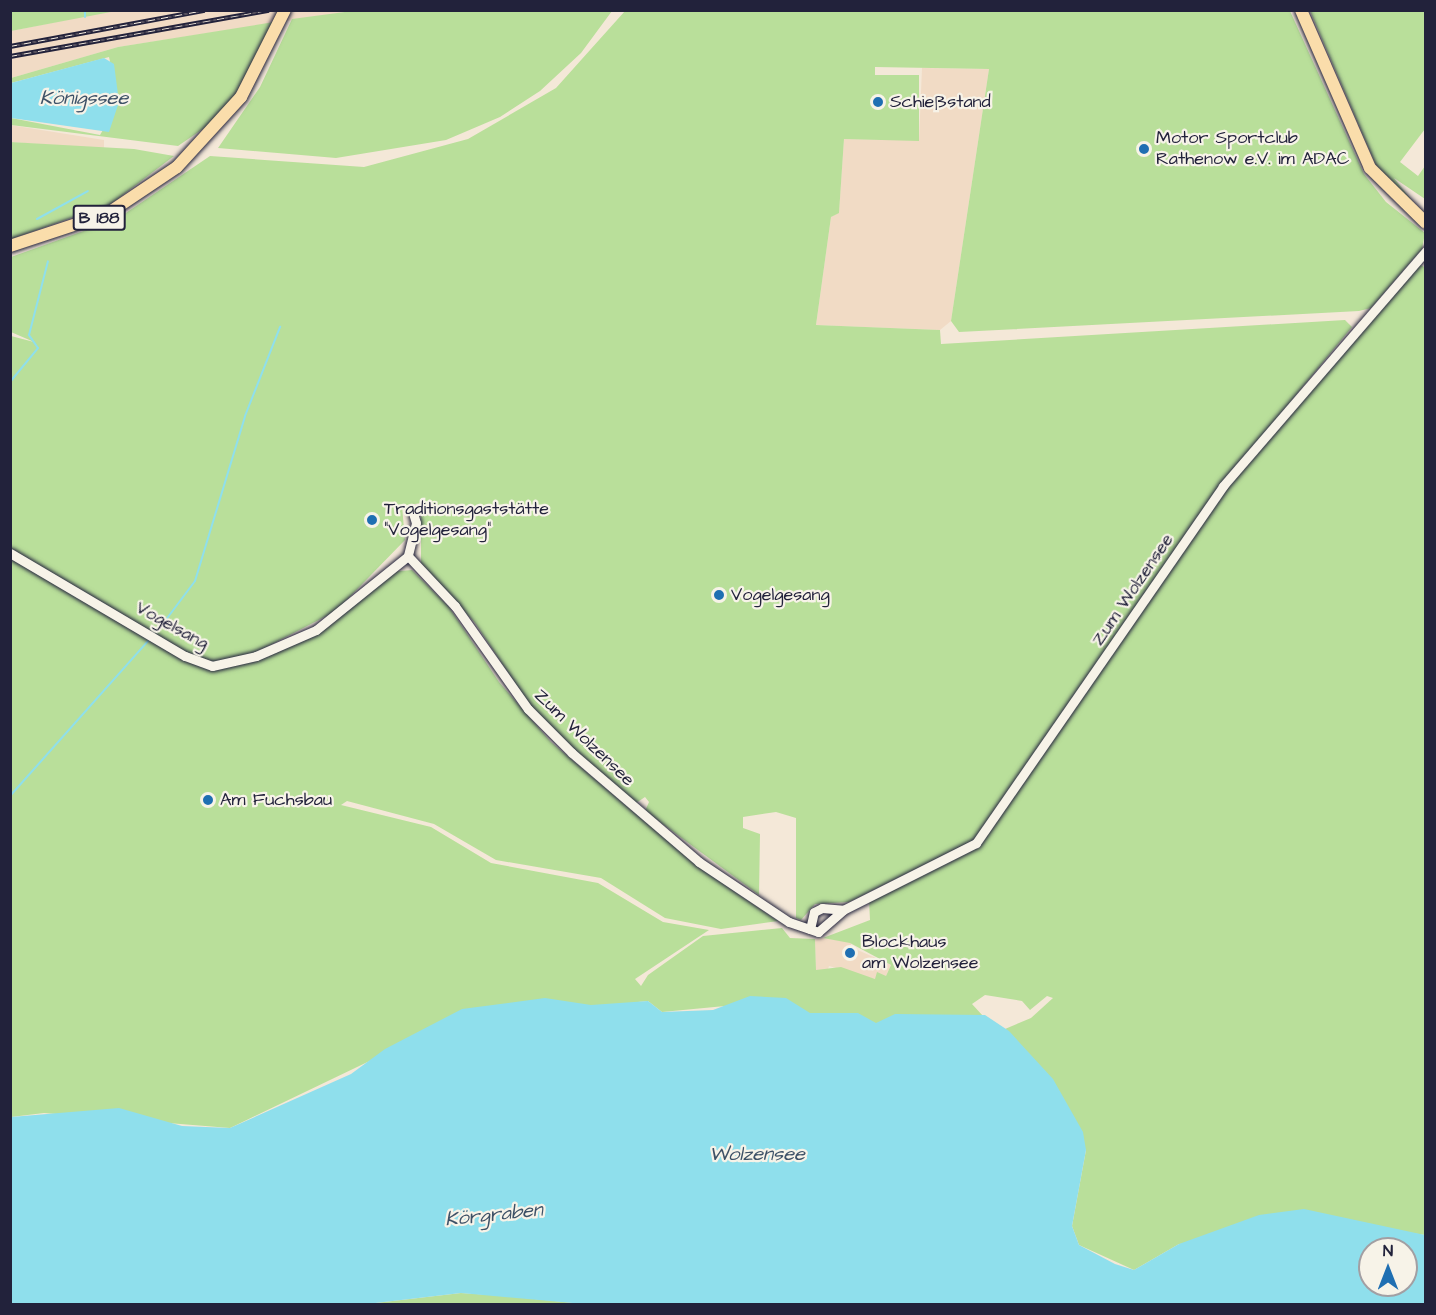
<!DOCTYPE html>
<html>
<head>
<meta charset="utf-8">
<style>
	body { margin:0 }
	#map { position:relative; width:1436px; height:1315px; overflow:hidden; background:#f4e8d8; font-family:"Architects Daughter",sans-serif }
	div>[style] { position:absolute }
	.built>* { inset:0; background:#f1dbc5 }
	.green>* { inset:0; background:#b9df9a }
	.water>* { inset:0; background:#8fdfec }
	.stream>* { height:2px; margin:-1px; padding:0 1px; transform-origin:1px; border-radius:1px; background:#8fdfec }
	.roads { filter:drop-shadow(0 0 2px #22223b) drop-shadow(0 0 2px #22223b) }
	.minor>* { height:9px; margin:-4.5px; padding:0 4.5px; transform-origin:4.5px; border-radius:4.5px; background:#f7f3e8 }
	.major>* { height:12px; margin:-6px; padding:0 6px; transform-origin:6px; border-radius:6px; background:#faddab }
	.rail>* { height:4.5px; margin-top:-2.25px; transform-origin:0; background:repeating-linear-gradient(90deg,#f7f3e8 0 7px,#22223b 0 14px); box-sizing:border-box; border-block:2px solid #22223b }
	.dots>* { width:16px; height:16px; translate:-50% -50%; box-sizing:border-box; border:3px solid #f7f3e8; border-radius:50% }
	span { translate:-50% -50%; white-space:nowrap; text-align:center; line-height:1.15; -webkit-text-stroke:4.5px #f7f3e8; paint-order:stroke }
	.shield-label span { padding:2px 4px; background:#f7f3e8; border:2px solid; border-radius:4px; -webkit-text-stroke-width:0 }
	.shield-label { font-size:16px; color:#22223b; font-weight:700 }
	.poi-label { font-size:18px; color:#22223b }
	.left { translate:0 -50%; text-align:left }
	.street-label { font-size:18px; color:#22223b }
	.water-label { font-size:20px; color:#3d5167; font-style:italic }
	.frame { position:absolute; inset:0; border:12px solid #22223b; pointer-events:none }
	.north { position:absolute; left:1358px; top:1237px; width:60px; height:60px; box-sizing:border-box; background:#f7f3e8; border:2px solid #a29fa3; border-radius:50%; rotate:0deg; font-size:16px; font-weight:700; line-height:24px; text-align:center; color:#22223b }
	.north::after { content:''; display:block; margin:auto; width:21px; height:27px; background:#1f6fb2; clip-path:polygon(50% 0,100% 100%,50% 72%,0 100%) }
</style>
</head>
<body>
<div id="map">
	<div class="built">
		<i style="clip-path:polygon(116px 10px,352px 11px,118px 47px,11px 78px,11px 31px)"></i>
		<i style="clip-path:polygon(922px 68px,989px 69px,951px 321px,940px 330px,816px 325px,831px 217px,839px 212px,844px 139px,919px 140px)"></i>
		<i style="clip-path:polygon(10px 125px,104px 140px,104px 149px,11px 142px)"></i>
		<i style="clip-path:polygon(823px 938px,851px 942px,851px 947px,891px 965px,886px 976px,875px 979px,829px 966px,827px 972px,816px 970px,815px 939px)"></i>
	</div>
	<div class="green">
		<i style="clip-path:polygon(11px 10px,116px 10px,116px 11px,11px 31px)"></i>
		<i style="clip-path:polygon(352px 11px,352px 10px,612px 11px,581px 53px,540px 91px,500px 117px,446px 140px,336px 158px,218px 148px,260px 87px,292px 19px)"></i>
		<i style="clip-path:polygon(625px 11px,1290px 11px,1364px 174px,1386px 202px,1425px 233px,1422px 249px,1371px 308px,1359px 311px,959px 332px,951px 321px,989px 69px,875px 67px,875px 75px,919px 75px,919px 141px,844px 139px,839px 213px,831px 217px,816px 325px,940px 330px,941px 344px,1345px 320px,1352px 327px,1220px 487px,975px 840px,849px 902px,815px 904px,801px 920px,796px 918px,796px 818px,776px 812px,743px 817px,743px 828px,760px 834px,759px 895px,645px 811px,649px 802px,645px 797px,636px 803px,574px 751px,531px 707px,475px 623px,421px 563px,421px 503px,402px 506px,405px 540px,336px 611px,253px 654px,213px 664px,185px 653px,11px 549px,11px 336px,34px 342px,11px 332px,11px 257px,117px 219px,210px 156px,364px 167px,468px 139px,556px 88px)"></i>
		<i style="clip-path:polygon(1310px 11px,1425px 11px,1425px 129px,1400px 162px,1418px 176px,1425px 166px,1425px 199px,1394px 178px,1425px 217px,1376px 165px)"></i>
		<i style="clip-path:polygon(274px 22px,232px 100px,213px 122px,178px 146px,11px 125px,11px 118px,100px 135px,119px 102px,109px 57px,11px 83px,11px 78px,118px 47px)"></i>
		<i style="clip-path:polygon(10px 142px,134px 149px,174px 156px,111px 204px,11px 239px)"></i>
		<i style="clip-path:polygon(1419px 264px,1426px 268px,1425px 1235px,1377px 1228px,1179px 1244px,1134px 1270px,1079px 1245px,1072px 1226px,1086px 1150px,1005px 1029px,1031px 1018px,1053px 998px,1047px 996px,1030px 1010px,1022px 1001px,985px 995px,972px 1004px,983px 1016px,974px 1025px,911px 1027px,725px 1006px,662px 1012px,648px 1001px,638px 1002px,627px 1016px,380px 1056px,230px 1128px,44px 1113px,11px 1117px,10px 557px,214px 670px,254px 661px,320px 633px,389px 572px,412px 570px,449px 607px,499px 682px,551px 742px,700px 868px,778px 921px,721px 929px,665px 918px,601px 878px,496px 860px,434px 824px,347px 801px,341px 805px,431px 827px,491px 863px,598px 883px,663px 922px,709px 930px,635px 979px,641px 986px,648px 975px,703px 936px,782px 928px,790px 938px,815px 939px,816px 970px,841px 967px,875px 979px,877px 972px,886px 976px,891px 965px,850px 943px,823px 938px,870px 920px,869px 900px,979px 843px,1224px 488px)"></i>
		<i style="clip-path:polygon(461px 1293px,505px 1296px,584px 1304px,367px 1304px)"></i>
	</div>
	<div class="water">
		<i style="clip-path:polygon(104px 58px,114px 64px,119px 102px,109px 132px,11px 118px,11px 83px)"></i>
		<i style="clip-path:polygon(evenodd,750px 996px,786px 998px,810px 1013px,858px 1013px,876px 1023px,895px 1014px,985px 1015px,1009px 1031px,1053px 1079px,1083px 1132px,1086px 1150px,1072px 1226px,1079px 1245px,1115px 1264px,1134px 1270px,1179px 1244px,1259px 1215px,1304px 1209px,1425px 1235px,1425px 1304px,584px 1304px,461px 1293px,367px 1304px,11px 1304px,11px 1117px,119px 1108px,182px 1126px,230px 1128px,351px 1074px,385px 1049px,462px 1009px,545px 998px,591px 1005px,648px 1001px,662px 1012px,713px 1010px,750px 996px,1370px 1249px,1406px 1249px,1406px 1285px,1370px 1285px,1370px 1249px)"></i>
	</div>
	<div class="stream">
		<i style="left:85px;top:10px;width:7px;rotate:90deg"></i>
		<i style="left:10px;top:11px;width:2px;rotate:-27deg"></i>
		<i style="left:37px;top:219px;width:58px;rotate:-28.8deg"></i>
		<i style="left:10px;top:382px;width:44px;rotate:-50.5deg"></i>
		<i style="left:38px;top:348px;width:16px;rotate:-125deg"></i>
		<i style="left:29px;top:335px;width:76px;rotate:-75.6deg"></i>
		<i style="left:159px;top:629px;width:60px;rotate:-53.1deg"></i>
		<i style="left:195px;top:581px;width:172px;rotate:-73.1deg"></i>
		<i style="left:245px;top:416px;width:96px;rotate:-68.5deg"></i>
		<i style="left:10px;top:796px;width:210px;rotate:-48.3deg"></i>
	</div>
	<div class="roads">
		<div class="minor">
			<i style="left:413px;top:513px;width:10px;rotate:73deg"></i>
			<i style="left:416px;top:523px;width:34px;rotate:104deg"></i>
			<i style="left:408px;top:556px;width:69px;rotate:46.8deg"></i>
			<i style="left:455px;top:606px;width:126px;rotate:54.7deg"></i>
			<i style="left:528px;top:709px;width:62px;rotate:45deg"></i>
			<i style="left:572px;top:753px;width:167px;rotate:40.6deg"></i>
			<i style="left:699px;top:862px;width:108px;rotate:33.7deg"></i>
			<i style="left:789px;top:922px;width:31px;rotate:19deg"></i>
			<i style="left:818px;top:932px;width:33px;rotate:-41deg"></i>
			<i style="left:843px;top:910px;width:149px;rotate:-26.7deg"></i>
			<i style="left:976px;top:843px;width:434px;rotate:-55.3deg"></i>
			<i style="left:1223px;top:486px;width:311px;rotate:-49.2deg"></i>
			<i style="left:10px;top:553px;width:203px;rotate:30.5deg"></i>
			<i style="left:185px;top:656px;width:29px;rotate:20deg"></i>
			<i style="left:212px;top:666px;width:45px;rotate:-12.8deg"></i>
			<i style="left:256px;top:656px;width:65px;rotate:-23.4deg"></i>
			<i style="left:316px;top:630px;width:118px;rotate:-38.8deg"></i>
			<i style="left:810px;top:929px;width:17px;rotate:-77deg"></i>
			<i style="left:814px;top:912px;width:9px;rotate:-27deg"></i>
			<i style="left:822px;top:908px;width:21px;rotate:5deg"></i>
		</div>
		<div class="major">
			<i style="left:1301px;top:10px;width:172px;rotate:66.4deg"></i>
			<i style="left:1370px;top:168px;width:78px;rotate:44.5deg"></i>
			<i style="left:10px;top:246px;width:102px;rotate:-18.3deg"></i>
			<i style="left:107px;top:214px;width:84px;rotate:-33.9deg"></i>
			<i style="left:177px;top:167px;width:95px;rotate:-47.6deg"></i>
			<i style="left:241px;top:97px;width:97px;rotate:-63.2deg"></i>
		</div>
	</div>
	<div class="rail">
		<i style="left:10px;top:46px;width:198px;rotate:-10.5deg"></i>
		<i style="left:10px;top:56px;width:263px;rotate:-10.1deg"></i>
	</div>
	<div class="dots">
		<i style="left:878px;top:102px;background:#1f6fb2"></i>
		<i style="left:1144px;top:149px;background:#1f6fb2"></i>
		<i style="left:372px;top:520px;background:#1f6fb2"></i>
		<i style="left:719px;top:595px;background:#1f6fb2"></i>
		<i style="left:208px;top:800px;background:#1f6fb2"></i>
		<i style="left:850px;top:953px;background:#1f6fb2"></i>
	</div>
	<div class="shield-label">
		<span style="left:99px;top:218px">B 188</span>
	</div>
	<div class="poi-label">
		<span class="left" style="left:890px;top:102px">Schießstand</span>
		<span class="left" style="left:1156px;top:149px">Motor Sportclub<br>Rathenow e.V. im ADAC</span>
		<span class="left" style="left:384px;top:520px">Traditionsgaststätte<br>"Vogelgesang"</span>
		<span class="left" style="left:731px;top:595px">Vogelgesang</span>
		<span class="left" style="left:220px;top:800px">Am Fuchsbau</span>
		<span class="left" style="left:862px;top:953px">Blockhaus<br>am Wolzensee</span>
	</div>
	<div class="street-label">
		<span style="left:1133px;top:590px;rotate:-56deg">Zum Wolzensee</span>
		<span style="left:172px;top:626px;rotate:29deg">Vogelsang</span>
		<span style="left:584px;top:738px;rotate:44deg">Zum Wolzensee</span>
	</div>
	<div class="water-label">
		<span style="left:84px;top:98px">Königssee</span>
		<span style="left:757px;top:1154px">Wolzensee</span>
		<span style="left:494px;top:1215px;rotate:-6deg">Körgraben</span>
	</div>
	<div class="frame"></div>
	<div class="north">N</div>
</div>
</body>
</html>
